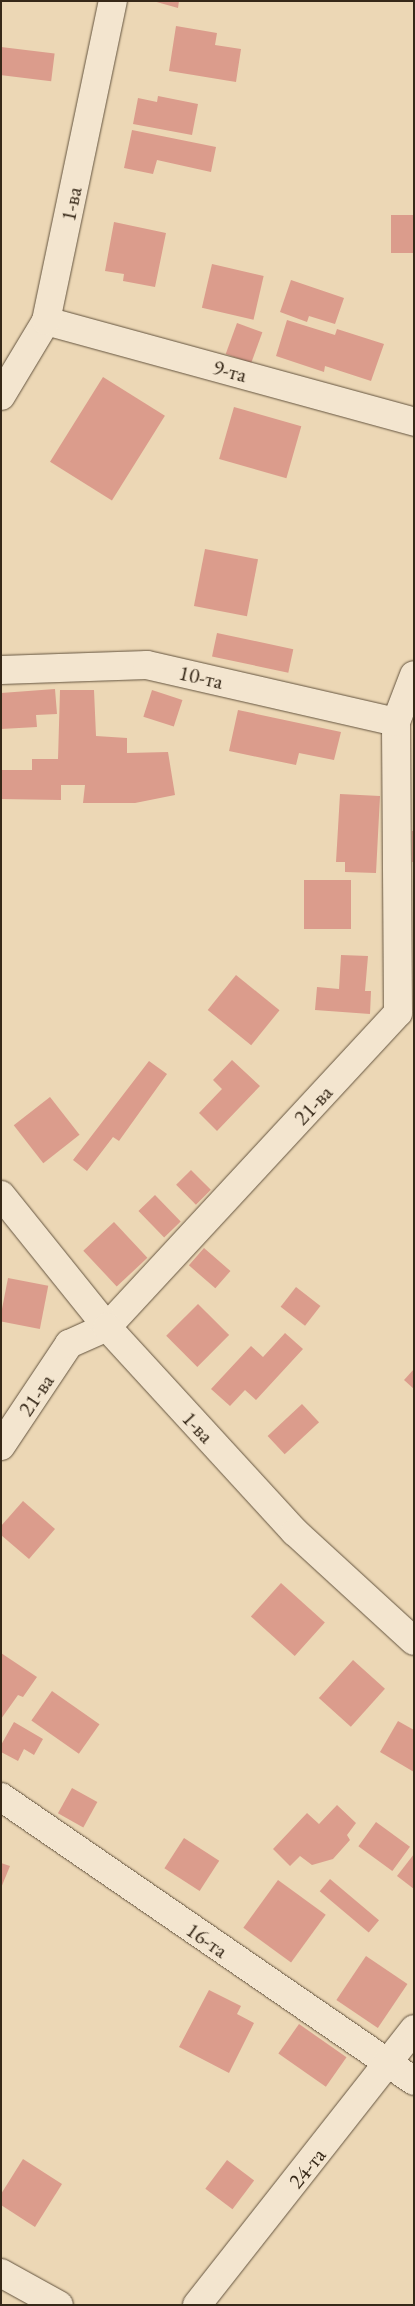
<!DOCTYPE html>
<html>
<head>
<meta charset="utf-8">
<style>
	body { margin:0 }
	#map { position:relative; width:415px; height:2306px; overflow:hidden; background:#ecd7b5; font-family:"EB Garamond",serif }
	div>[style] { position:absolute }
	.building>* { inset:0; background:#db9c8c; transform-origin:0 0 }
	.roads { filter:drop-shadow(0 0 1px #64543f) drop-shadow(0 0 1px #64543f) }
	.street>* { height:28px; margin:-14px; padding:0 14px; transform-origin:14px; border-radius:14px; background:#f3e5cf }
	.secondary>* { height:28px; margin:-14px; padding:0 14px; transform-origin:14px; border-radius:14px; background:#f3e5cf }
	span { translate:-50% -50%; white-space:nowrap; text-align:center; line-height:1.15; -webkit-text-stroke:4px #f3e5cf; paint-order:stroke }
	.street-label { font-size:22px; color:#362818 }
	.frame { position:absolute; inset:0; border:2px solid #362818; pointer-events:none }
</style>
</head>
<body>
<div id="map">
	<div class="building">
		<i style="clip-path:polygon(153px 1px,179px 1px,178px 8px)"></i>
		<i style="clip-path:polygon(176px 26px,217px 33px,215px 45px,241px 49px,236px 82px,169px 71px)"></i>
		<i style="left:1px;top:47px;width:54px;height:28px;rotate:7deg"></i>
		<i style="clip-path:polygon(158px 96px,198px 104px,192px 135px,133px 124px,138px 98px,157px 102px)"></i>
		<i style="clip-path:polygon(132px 130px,216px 147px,211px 172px,157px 160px,153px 174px,124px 168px)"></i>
		<i style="left:414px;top:215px;width:38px;height:23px;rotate:90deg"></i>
		<i style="clip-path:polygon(114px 222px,166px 233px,155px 287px,123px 281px,124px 274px,105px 271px)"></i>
		<i style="left:212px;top:264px;width:53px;height:45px;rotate:13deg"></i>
		<i style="clip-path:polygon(291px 280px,344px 298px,335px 324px,309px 316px,307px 322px,280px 312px)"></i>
		<i style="clip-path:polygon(287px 320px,335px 335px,337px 329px,384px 344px,371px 381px,325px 366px,324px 372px,276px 356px)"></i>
		<i style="left:237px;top:323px;width:27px;height:33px;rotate:20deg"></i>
		<i style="left:103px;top:377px;width:73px;height:100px;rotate:32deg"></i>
		<i style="left:234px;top:407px;width:70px;height:54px;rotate:16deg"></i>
		<i style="left:205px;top:549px;width:54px;height:58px;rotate:11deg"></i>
		<i style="left:217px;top:633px;width:78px;height:24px;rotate:12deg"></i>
		<i style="clip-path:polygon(55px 689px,57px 714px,36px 715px,37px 727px,1px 729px,1px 693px)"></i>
		<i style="clip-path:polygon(60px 690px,94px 690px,96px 736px,127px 738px,127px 753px,168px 752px,175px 795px,135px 803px,83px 803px,85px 785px,61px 785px,61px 800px,1px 799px,1px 770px,32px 770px,32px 759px,58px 759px)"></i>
		<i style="left:152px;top:690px;width:32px;height:28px;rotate:18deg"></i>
		<i style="clip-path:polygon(238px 710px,341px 732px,334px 760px,299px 753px,296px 765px,229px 751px)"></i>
		<i style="clip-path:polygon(340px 794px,380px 796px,376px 873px,345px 872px,345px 862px,336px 862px)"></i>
		<i style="left:412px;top:831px;width:2px;height:31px"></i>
		<i style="left:304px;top:880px;width:47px;height:49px"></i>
		<i style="clip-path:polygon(341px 955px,368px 956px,365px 991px,371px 991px,370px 1014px,315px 1010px,317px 987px,339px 989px)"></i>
		<i style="left:236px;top:975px;width:56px;height:45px;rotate:39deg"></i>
		<i style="clip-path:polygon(232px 1060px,260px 1086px,217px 1131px,199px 1113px,222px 1089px,213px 1080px)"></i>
		<i style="clip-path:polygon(149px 1061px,167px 1074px,119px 1141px,113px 1137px,87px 1171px,73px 1160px)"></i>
		<i style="left:50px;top:1097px;width:48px;height:46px;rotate:52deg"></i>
		<i style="left:191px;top:1170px;width:28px;height:21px;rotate:45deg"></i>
		<i style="left:155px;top:1195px;width:37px;height:23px;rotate:46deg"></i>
		<i style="left:114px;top:1222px;width:49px;height:42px;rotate:47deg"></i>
		<i style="left:204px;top:1248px;width:35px;height:23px;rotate:41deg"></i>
		<i style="left:8px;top:1278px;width:41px;height:44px;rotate:11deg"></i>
		<i style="left:296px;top:1287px;width:31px;height:25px;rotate:38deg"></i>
		<i style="left:198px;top:1304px;width:44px;height:45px;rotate:45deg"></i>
		<i style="clip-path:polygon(285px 1333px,303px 1349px,256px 1400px,245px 1390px,230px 1406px,211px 1389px,251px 1346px,263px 1357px)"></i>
		<i style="clip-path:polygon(414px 1369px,414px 1389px,404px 1380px)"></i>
		<i style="left:302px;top:1404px;width:25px;height:47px;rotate:47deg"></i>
		<i style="clip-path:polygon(23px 1501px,55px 1529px,29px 1559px,1px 1535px,1px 1526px)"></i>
		<i style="left:281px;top:1583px;width:59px;height:45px;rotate:42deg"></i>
		<i style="clip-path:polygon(1px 1653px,37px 1677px,23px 1697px,18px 1695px,1px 1719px)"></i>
		<i style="left:353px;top:1660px;width:43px;height:51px;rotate:42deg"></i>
		<i style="left:52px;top:1691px;width:58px;height:36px;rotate:35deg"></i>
		<i style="clip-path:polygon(398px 1721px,414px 1730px,414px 1772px,380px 1752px)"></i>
		<i style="clip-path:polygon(14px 1722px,43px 1739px,34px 1755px,24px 1749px,18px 1761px,1px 1752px,1px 1745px)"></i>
		<i style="left:72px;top:1788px;width:29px;height:29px;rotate:29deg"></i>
		<i style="clip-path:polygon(337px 1805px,356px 1823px,347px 1835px,350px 1840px,333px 1859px,312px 1865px,300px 1856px,290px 1866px,273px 1849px,307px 1813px,319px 1824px)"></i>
		<i style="left:376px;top:1822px;width:42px;height:30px;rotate:36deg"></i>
		<i style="left:184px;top:1838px;width:42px;height:36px;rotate:33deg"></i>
		<i style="clip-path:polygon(414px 1854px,414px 1889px,397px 1876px)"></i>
		<i style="clip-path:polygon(1px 1863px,10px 1866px,1px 1888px)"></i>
		<i style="left:330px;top:1879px;width:64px;height:16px;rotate:40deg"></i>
		<i style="left:278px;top:1880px;width:59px;height:59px;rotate:36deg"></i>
		<i style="left:366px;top:1956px;width:50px;height:53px;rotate:34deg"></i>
		<i style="clip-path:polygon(209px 1990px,241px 2006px,237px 2014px,254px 2023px,229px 2073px,179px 2047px)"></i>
		<i style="left:299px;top:2024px;width:58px;height:36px;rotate:35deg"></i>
		<i style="clip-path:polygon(23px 2159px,62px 2184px,35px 2227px,1px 2205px,1px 2194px)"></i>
		<i style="left:227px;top:2160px;width:34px;height:36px;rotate:37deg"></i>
	</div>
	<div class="roads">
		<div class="street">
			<i style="left:46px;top:321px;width:382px;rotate:15.3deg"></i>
			<i style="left:1px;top:670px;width:146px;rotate:-2deg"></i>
			<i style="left:147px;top:665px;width:255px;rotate:12.9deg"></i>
			<i style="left:1px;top:1446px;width:123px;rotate:-56.3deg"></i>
			<i style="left:69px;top:1344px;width:42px;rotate:-24.1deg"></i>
			<i style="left:107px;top:1327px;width:428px;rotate:-47.2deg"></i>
			<i style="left:398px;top:1013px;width:291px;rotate:-90.4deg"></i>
			<i style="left:396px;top:722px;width:50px;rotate:-69deg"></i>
			<i style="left:1px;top:1797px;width:501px;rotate:34.51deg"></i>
			<i style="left:1px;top:2273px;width:66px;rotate:28.9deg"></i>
			<i style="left:197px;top:2305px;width:351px;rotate:-51.8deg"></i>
		</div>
		<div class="secondary">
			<i style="left:1px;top:396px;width:87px;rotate:-59deg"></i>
			<i style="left:46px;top:321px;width:327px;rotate:-78.2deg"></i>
			<i style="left:1px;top:1195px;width:169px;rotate:51.2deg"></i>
			<i style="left:107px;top:1327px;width:278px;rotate:47.5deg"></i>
			<i style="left:295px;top:1532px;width:161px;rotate:42.5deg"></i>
		</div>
	</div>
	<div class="street-label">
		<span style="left:71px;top:204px;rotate:-78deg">1-ва</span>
		<span style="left:230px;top:371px;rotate:15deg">9-та</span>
		<span style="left:201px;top:677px;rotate:13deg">10-та</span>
		<span style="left:313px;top:1105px;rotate:-47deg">21-ва</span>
		<span style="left:36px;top:1395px;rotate:-56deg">21-ва</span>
		<span style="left:198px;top:1427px;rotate:47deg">1-ва</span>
		<span style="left:207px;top:1940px;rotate:35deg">16-та</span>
		<span style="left:307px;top:2168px;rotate:-51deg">24-та</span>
	</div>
	<div class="frame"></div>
</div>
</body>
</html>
